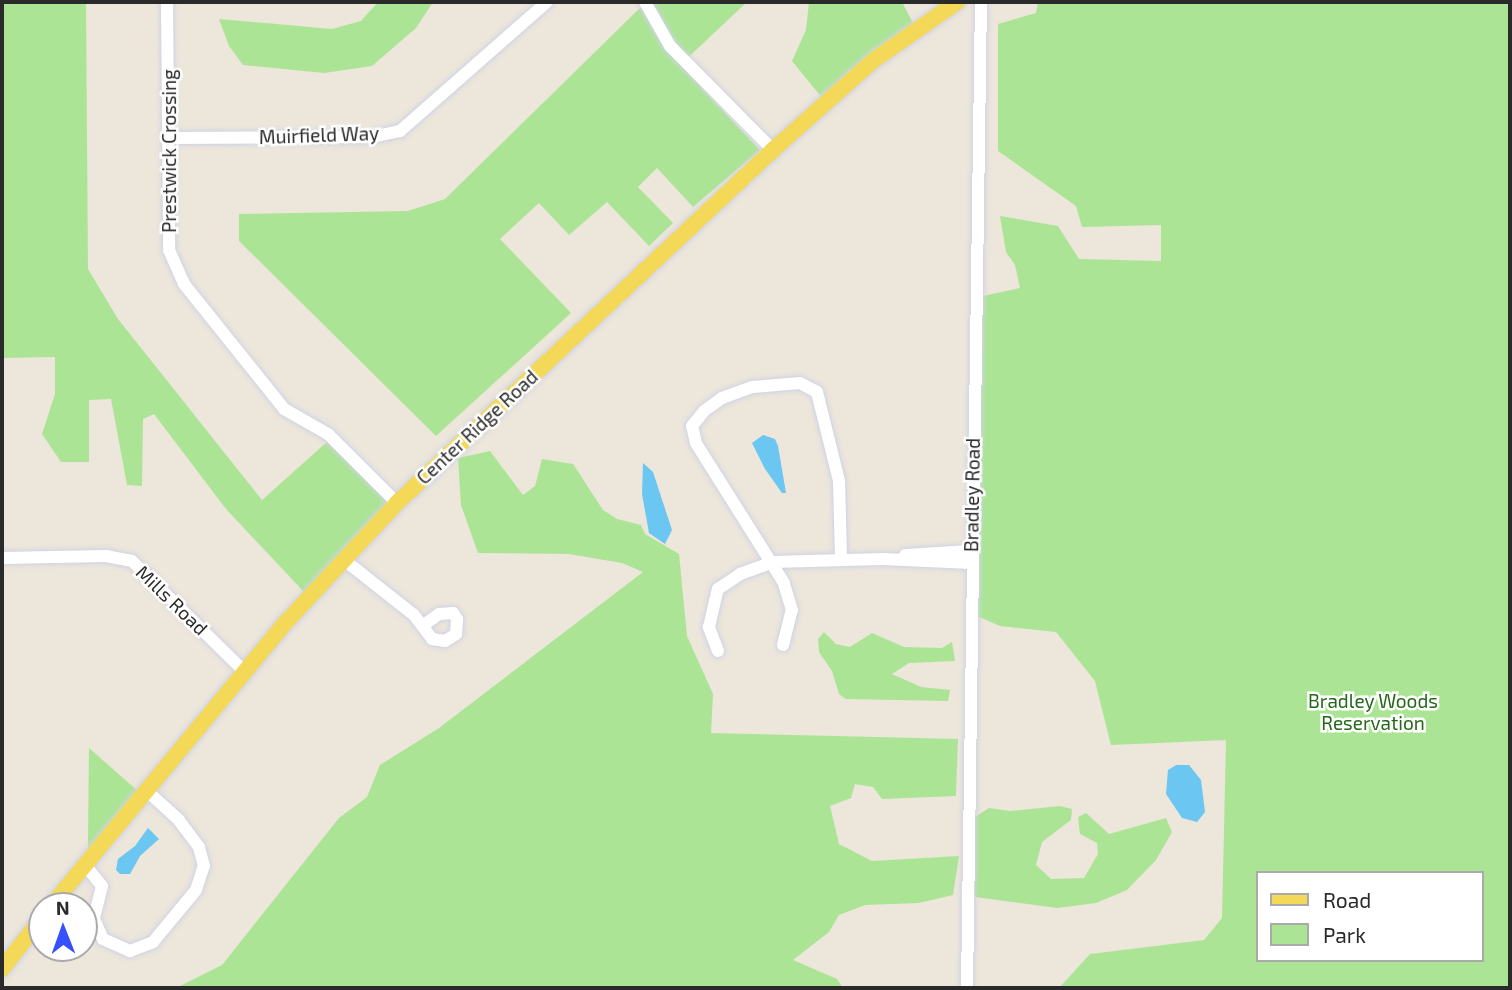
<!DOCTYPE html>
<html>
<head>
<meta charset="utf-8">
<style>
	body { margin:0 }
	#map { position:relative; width:1512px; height:990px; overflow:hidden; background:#ece6db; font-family:"Exo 2",sans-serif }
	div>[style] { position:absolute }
	.green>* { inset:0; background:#ace496 }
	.water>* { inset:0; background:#6bc6f1 }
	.roads { filter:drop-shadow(0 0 2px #d0d3e3) drop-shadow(0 0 2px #d0d3e3) }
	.minor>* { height:12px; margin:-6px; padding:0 6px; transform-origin:6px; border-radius:6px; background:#fff }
	.major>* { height:16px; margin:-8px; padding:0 8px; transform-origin:8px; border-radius:8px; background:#f4d959 }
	span { translate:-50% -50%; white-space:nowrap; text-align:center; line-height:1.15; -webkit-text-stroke:5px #fff; paint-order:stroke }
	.street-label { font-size:19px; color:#2a2a2a }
	.park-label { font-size:19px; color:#246818 }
	.frame { position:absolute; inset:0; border:4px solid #2a2a2a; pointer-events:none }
	.legend { position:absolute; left:1256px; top:871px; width:228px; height:91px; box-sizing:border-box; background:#fff; border:2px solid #aaa; margin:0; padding:9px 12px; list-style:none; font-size:21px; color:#2a2a2a }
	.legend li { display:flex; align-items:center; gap:14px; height:35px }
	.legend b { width:35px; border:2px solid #aaa }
	.north { position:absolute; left:28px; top:892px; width:70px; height:70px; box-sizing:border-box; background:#fff; border:2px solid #aaa; border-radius:50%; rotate:359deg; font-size:19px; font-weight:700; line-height:28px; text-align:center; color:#2a2a2a }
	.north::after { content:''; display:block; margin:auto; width:24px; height:32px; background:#3750fe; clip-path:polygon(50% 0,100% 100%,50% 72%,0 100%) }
</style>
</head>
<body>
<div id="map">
	<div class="green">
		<i style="clip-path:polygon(2px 2px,86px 2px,88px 269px,118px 319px,262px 500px,328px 441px,389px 504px,304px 592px,226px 509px,154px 414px,143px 419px,142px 486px,127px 485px,111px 399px,89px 400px,89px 462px,61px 462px,42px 434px,55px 394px,55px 357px,2px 358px)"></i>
		<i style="clip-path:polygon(378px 2px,433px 2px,416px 28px,372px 66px,324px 73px,243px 65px,229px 46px,219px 19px,332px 29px,361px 21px)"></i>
		<i style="clip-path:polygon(646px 2px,747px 2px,680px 65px,760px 150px,693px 207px,657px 168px,638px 187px,673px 223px,649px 246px,607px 202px,569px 235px,539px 203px,500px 239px,571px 313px,436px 436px,239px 241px,239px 214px,408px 211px,445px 199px)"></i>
		<i style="clip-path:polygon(809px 2px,902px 2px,914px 25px,823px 99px,792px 61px,806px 30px)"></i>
		<i style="clip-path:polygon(evenodd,1038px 2px,1510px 2px,1510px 988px,1059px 988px,1090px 954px,1204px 940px,1222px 918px,1226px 740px,1111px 745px,1095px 681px,1056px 632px,1000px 626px,977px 616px,983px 296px,1020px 288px,1015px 265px,1006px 252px,1000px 216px,1058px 226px,1079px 259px,1161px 261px,1161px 225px,1082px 227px,1076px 206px,998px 151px,998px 24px,1036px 13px,1038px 2px,1258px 873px,1482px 873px,1482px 960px,1258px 960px,1258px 873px)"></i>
		<i style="clip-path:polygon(490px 451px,523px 495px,535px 486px,542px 459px,573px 464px,603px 510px,617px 519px,641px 525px,645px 534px,679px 554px,687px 636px,713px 694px,711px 733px,958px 739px,956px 796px,882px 799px,873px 787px,855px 784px,851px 798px,830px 806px,839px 844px,872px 861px,959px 856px,953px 895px,919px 903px,865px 905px,839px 915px,829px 932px,793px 960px,837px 979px,843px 988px,176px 988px,222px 965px,339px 818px,367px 797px,380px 765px,439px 728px,643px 572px,622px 563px,569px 554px,478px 553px,461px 505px,458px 458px)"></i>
		<i style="clip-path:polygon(824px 632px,836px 644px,850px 647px,872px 633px,904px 647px,942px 648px,952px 642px,955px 661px,909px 663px,892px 674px,921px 687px,950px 690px,948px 701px,846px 699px,839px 694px,832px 671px,819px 652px,818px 639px)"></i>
		<i style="clip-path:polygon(89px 748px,139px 792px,88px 849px,88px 840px)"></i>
		<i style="clip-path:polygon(1060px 806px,1072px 809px,1071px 820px,1042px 842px,1036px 865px,1051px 879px,1084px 878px,1098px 854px,1097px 843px,1080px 834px,1078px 817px,1086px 813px,1109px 834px,1166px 818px,1172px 832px,1156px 860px,1127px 890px,1096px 903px,1057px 908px,975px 897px,975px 817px,989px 808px,1010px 811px)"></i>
	</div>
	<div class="water">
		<i style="clip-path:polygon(763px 435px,775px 439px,778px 446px,786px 493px,782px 493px,765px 469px,752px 443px)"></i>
		<i style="clip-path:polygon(643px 463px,653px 472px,672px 530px,665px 544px,649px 533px,642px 494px)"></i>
		<i style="clip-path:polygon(1176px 765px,1189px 765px,1201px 780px,1205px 812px,1197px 822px,1182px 818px,1166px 794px,1168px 770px)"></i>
		<i style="clip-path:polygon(148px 828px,159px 839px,140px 856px,130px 874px,120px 874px,116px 870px,118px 859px,135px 846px)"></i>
	</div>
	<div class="roads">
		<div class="minor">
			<i style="left:167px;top:2px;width:248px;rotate:89.5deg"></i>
			<i style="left:169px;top:250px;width:37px;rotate:66deg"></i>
			<i style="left:184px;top:284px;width:160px;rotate:51.3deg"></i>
			<i style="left:284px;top:409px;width:51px;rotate:29.6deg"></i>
			<i style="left:328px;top:434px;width:98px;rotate:45deg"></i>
			<i style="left:645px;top:2px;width:51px;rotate:60.4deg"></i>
			<i style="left:670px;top:46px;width:146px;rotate:45.3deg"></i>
			<i style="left:168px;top:138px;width:204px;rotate:-0.3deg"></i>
			<i style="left:372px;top:137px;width:29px;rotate:-12deg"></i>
			<i style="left:400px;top:131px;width:196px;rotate:-41.3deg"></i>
			<i style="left:905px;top:555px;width:66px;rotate:-3.5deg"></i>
			<i style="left:2px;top:558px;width:104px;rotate:-1.1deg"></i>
			<i style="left:106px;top:556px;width:26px;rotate:11deg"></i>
			<i style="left:132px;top:561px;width:158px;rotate:44.5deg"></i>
			<i style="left:343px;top:559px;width:90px;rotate:38.3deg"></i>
			<i style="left:414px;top:615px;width:30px;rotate:53deg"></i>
			<i style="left:432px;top:639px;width:13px;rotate:9deg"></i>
			<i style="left:445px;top:641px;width:13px;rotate:-32deg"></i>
			<i style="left:456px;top:634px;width:15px;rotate:-86deg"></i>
			<i style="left:457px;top:619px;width:7px;rotate:-124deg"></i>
			<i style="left:453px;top:613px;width:14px;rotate:176deg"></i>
			<i style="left:439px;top:614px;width:19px;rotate:144deg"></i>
			<i style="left:783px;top:645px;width:36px;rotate:-76deg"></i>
			<i style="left:792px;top:610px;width:28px;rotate:-107deg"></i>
			<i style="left:784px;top:583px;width:165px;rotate:-122.2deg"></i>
			<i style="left:696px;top:443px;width:17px;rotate:-103deg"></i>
			<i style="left:692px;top:426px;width:19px;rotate:-51deg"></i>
			<i style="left:704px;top:411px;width:22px;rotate:-36deg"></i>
			<i style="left:722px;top:398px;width:33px;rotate:-20deg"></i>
			<i style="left:753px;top:387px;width:47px;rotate:-4.9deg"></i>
			<i style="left:800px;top:383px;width:19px;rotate:28deg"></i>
			<i style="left:817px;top:392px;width:92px;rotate:76.1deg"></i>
			<i style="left:839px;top:481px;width:78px;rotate:88.5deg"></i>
			<i style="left:718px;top:651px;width:26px;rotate:-111deg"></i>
			<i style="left:709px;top:627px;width:39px;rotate:-77deg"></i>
			<i style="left:718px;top:589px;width:27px;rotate:-34deg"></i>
			<i style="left:740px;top:574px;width:35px;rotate:-20deg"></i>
			<i style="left:773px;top:562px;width:110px;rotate:-1.6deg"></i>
			<i style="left:883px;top:559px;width:88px;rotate:2.6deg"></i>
			<i style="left:85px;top:865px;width:27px;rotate:51deg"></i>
			<i style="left:102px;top:886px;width:34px;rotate:104deg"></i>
			<i style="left:94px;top:919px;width:22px;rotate:66deg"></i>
			<i style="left:103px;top:939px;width:30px;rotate:24deg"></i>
			<i style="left:130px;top:951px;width:25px;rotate:-21deg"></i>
			<i style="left:153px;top:942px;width:67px;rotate:-50.4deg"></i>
			<i style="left:196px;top:890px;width:25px;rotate:-72deg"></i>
			<i style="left:204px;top:866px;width:20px;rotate:-105deg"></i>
			<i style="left:199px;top:847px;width:34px;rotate:-127deg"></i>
			<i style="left:179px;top:820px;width:43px;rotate:-137.8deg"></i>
			<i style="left:967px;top:988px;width:986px;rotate:-89.19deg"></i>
		</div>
		<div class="major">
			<i style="left:51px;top:906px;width:371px;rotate:-50.4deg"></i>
			<i style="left:288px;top:620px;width:160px;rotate:-47deg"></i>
			<i style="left:397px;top:503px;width:516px;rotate:-43.19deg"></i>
			<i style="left:773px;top:150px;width:135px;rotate:-41.7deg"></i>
			<i style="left:874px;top:60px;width:101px;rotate:-34.9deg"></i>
			<i style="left:2px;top:969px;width:65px;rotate:-51.9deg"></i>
		</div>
	</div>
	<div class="street-label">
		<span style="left:319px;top:135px;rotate:-2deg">Muirfield Way</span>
		<span style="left:169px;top:151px;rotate:-90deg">Prestwick Crossing</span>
		<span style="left:477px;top:427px;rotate:-43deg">Center Ridge Road</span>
		<span style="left:972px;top:495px;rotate:-89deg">Bradley Road</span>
		<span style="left:172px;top:600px;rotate:44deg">Mills Road</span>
	</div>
	<div class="park-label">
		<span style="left:1373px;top:712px">Bradley Woods<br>Reservation</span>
	</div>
	<div class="frame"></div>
	<ul class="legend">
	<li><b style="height:9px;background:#f4d959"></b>Road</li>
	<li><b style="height:19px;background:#ace496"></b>Park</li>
	</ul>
	<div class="north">N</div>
</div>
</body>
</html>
